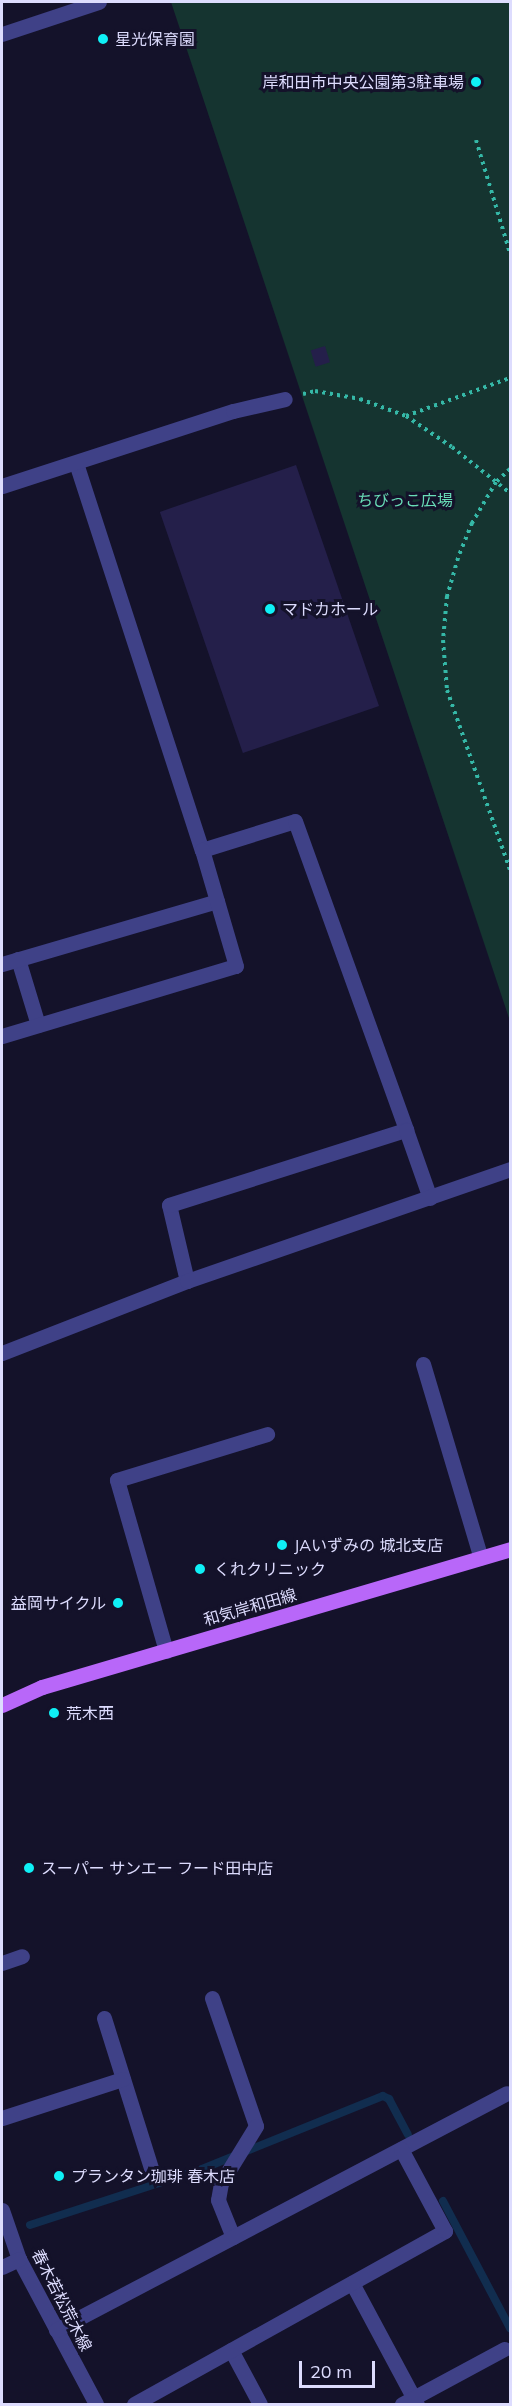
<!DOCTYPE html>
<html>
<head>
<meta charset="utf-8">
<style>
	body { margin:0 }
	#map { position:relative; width:512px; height:2406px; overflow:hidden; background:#14122a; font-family:Mulish,"Noto Sans JP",sans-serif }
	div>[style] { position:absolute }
	.green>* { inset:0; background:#153430 }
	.stream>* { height:8px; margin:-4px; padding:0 4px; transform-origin:4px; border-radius:4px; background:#112d4f }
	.building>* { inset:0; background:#241f4a; transform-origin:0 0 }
	.path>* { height:4px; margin-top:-2px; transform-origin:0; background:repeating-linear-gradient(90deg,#35b8a7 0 3px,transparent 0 7.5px) }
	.minor>* { height:15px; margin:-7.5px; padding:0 7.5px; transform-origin:7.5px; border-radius:7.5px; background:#3f4187 }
	.major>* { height:15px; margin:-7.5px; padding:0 7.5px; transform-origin:7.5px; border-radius:7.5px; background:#b867f9 }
	.dots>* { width:16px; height:16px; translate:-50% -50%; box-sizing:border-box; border:3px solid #14122a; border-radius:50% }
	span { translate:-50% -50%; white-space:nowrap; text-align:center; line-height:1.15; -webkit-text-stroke:6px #14122a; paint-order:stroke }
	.poi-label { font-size:16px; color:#dddcfe }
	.left { translate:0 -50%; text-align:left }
	.right { translate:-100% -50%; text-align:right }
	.park-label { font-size:16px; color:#69ddb7 }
	.street-label { font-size:16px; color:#dddcfe }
	.frame { position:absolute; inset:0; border:3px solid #dddcfe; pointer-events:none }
	.scale { position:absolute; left:299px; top:2361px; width:76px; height:27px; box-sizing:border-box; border:3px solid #dddcfe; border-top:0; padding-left:8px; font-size:18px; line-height:21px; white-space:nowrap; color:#dddcfe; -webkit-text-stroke:4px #14122a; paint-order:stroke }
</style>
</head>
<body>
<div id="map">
	<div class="green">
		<i style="clip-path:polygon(171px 2px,510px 2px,510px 1021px)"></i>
	</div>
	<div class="stream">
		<i style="left:443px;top:2201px;width:144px;rotate:62.2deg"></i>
		<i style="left:30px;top:2225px;width:181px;rotate:-18deg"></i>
		<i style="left:202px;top:2169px;width:195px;rotate:-22deg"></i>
		<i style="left:383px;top:2096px;width:7px;rotate:27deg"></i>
		<i style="left:389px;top:2099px;width:40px;rotate:62deg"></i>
	</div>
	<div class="building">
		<i style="left:325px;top:346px;width:17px;height:15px;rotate:73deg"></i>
		<i style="left:296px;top:465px;width:255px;height:144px;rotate:71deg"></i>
	</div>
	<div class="path">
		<i style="left:476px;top:140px;width:118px;rotate:73.3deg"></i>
		<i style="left:303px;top:394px;width:12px;rotate:-14deg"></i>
		<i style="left:315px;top:391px;width:46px;rotate:10.1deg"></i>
		<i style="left:360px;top:399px;width:49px;rotate:20.3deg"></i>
		<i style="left:406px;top:416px;width:111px;rotate:-20.1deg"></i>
		<i style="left:406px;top:416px;width:55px;rotate:34deg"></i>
		<i style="left:452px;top:447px;width:74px;rotate:38.4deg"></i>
		<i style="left:510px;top:469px;width:19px;rotate:137deg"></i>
		<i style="left:496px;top:482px;width:48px;rotate:120.3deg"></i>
		<i style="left:472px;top:523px;width:38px;rotate:112deg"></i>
		<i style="left:458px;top:558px;width:40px;rotate:106deg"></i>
		<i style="left:447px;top:596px;width:44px;rotate:95.2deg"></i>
		<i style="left:443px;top:640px;width:50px;rotate:85.4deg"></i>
		<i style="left:447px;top:690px;width:191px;rotate:70.7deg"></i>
	</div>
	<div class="minor">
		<i style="left:2px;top:34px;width:102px;rotate:-18.3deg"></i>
		<i style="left:76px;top:463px;width:407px;rotate:72deg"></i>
		<i style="left:202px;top:850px;width:97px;rotate:-17.3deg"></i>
		<i style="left:295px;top:821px;width:328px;rotate:70.2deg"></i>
		<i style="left:2px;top:486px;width:243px;rotate:-18deg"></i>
		<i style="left:233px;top:411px;width:53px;rotate:-13deg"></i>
		<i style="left:18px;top:959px;width:69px;rotate:73.1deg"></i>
		<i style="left:2px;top:964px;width:224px;rotate:-16.3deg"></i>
		<i style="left:2px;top:1036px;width:244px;rotate:-16.7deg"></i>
		<i style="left:236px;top:966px;width:121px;rotate:-106.3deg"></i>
		<i style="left:187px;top:1281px;width:78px;rotate:-103.3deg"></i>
		<i style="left:169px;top:1205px;width:249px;rotate:-17.6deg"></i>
		<i style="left:406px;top:1130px;width:72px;rotate:70.6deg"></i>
		<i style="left:2px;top:1353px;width:199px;rotate:-21.3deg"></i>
		<i style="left:187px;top:1281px;width:342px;rotate:-19.1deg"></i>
		<i style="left:423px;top:1364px;width:202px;rotate:73.4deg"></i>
		<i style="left:166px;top:1651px;width:178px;rotate:-106deg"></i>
		<i style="left:117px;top:1480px;width:157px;rotate:-17deg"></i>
		<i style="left:2px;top:1963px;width:21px;rotate:-19deg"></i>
		<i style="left:212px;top:1998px;width:135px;rotate:71deg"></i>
		<i style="left:256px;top:2126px;width:67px;rotate:121.6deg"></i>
		<i style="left:221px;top:2183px;width:17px;rotate:100deg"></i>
		<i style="left:218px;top:2200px;width:40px;rotate:68deg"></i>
		<i style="left:104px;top:2018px;width:157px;rotate:72.6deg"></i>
		<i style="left:2px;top:2118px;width:127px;rotate:-17.9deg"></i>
		<i style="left:2px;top:2210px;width:52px;rotate:70.9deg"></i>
		<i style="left:19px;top:2259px;width:164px;rotate:62deg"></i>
		<i style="left:2px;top:2267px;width:19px;rotate:-25deg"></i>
		<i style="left:352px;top:2283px;width:137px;rotate:61.8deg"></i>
		<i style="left:56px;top:2330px;width:509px;rotate:-27.72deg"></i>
		<i style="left:231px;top:2350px;width:61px;rotate:61.8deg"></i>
		<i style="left:134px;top:2404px;width:356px;rotate:-29.1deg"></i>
		<i style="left:445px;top:2231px;width:93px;rotate:-118.2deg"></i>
		<i style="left:402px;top:2404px;width:116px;rotate:-28.3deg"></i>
	</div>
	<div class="major">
		<i style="left:2px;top:1705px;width:44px;rotate:-24.2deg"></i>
		<i style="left:42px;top:1687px;width:488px;rotate:-16.4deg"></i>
	</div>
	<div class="dots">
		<i style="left:103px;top:39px;background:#0ff0f6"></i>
		<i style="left:476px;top:82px;background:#0ff0f6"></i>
		<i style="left:270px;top:609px;background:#0ff0f6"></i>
		<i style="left:282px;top:1545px;background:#0ff0f6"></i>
		<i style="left:200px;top:1569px;background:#0ff0f6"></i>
		<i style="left:118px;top:1603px;background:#0ff0f6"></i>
		<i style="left:54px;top:1713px;background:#0ff0f6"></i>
		<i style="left:29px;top:1868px;background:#0ff0f6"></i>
		<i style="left:59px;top:2176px;background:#0ff0f6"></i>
	</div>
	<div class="poi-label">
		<span class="left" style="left:115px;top:39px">星光保育園</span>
		<span class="right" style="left:464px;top:82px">岸和田市中央公園第3駐車場</span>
		<span class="left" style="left:282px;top:609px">マドカホール</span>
		<span class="left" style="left:294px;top:1545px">JAいずみの 城北支店</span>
		<span class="left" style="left:214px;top:1569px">くれクリニック</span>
		<span class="right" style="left:106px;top:1603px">益岡サイクル</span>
		<span class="left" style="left:66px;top:1713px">荒木西</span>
		<span class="left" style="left:41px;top:1868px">スーパー サンエー フード田中店</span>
		<span class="left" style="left:71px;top:2176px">プランタン珈琲 春木店</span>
	</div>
	<div class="park-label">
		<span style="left:405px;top:500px">ちびっこ広場</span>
	</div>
	<div class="street-label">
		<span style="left:250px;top:1607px;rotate:-16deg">和気岸和田線</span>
		<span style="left:62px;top:2300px;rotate:63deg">春木若松荒木線</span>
	</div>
	<div class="frame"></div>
	<div class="scale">20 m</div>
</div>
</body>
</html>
